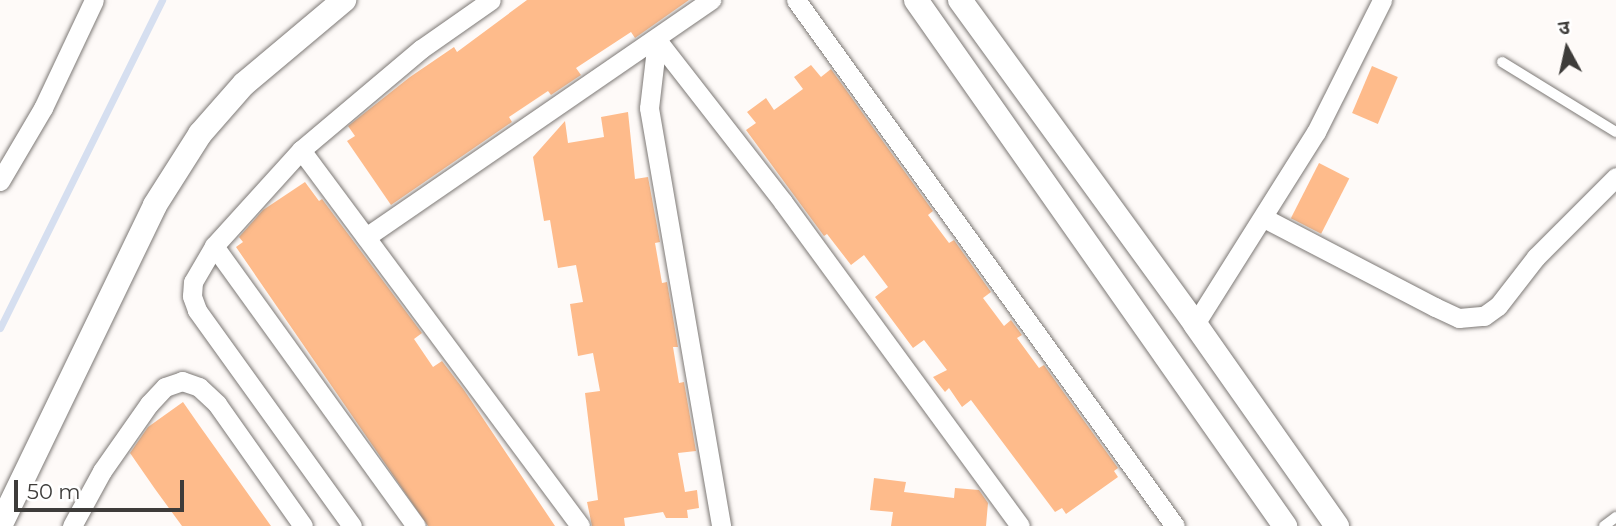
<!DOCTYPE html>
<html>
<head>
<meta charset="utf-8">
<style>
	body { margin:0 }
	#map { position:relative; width:1616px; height:526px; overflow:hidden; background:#fefaf8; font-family:Montserrat,"Noto Sans Devanagari",sans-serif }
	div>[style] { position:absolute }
	.stream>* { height:7px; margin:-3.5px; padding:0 3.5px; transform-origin:3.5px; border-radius:3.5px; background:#d6dff0 }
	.building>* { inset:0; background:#febb8b; transform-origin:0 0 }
	.roads { filter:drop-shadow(0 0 2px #7d7976) drop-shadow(0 0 2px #7d7976) }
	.service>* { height:10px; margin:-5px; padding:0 5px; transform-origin:5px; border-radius:5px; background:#fff }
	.minor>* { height:19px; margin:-9.5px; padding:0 9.5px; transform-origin:9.5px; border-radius:9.5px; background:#fff }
	.tertiary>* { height:24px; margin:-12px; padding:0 12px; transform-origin:12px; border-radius:12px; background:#fff }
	span { translate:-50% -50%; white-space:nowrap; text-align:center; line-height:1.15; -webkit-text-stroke:6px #fff; paint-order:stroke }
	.north { position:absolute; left:1532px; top:14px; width:70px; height:70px; -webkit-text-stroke:5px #fff; paint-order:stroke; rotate:352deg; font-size:19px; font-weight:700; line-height:28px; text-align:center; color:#3e3c3a }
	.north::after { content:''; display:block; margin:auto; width:24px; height:32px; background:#3e3c3a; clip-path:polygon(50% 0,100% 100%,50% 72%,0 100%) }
	.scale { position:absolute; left:14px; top:480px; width:170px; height:32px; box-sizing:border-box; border:4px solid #3e3c3a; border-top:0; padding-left:9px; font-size:21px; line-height:24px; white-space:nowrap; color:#3e3c3a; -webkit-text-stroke:5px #fff; paint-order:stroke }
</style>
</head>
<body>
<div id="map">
	<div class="stream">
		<i style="left:0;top:328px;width:366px;rotate:-63.7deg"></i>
	</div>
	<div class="building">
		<i style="clip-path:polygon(527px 0,689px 0,635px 38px,631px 32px,576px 68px,581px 75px,551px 95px,548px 91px,509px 117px,512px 122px,391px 205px,347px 141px,355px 136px,348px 126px,410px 77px,454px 47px,457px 52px)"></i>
		<i style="clip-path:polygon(811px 65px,821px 77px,831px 69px,933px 211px,928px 215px,949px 243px,954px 240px,991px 292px,983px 298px,1004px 326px,1011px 320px,1022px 335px,1017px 338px,1039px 368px,1044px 365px,1118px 468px,1114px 471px,1118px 477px,1066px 514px,1062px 508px,1055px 512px,971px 400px,962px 407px,949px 388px,945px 392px,933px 377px,947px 370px,924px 340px,913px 348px,875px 297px,888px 287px,864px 255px,851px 265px,827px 234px,824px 236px,746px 130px,756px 123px,747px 112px,766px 98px,774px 110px,803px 89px,794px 77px)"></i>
		<i style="left:1372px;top:66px;width:28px;height:51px;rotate:23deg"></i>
		<i style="clip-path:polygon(628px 112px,635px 179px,648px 177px,660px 242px,655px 243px,662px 283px,667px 282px,678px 347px,673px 347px,679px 383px,684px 382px,696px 451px,678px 453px,685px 492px,697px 490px,699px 508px,687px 510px,688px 518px,666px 518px,663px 512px,624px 518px,625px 526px,592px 526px,587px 502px,598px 500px,585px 393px,600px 391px,593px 353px,578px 356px,570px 304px,583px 302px,576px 265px,558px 268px,550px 220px,544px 221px,533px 157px,565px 121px,568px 143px,604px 137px,601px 117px)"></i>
		<i style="left:1319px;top:163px;width:34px;height:62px;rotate:27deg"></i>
		<i style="clip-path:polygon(305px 182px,319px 201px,322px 199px,422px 333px,414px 339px,433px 367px,442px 361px,464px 390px,555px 526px,428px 526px,236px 247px,243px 242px,239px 237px,263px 210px)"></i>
		<i style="clip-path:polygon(183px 402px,199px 425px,271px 526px,182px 526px,155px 489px,130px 453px,148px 427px)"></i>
		<i style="clip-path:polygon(874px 478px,906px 482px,904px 492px,954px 498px,955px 488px,979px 490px,988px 503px,986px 526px,891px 526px,893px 512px,870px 510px)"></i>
	</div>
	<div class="roads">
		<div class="service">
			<i style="left:1502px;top:62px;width:134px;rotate:31.6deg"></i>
			<i style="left:1604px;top:526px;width:15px;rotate:-37deg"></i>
		</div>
		<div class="minor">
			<i style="left:796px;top:0;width:648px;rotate:54.23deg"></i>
			<i style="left:657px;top:40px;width:205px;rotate:52.1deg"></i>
			<i style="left:783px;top:202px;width:401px;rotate:53.8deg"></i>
			<i style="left:657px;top:40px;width:68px;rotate:96.7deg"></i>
			<i style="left:649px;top:108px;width:424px;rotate:80.2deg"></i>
			<i style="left:301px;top:150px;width:468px;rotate:53.4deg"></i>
			<i style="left:0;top:181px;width:85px;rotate:-59.5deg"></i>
			<i style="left:43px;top:108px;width:119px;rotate:-64.7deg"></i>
			<i style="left:1264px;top:218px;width:193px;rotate:27.5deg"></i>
			<i style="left:1435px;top:307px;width:26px;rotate:25deg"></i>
			<i style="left:1459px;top:318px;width:25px;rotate:-5deg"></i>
			<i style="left:1484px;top:316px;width:17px;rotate:-36deg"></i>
			<i style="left:1498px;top:306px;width:62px;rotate:-52.2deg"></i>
			<i style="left:1536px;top:257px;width:113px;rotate:-45deg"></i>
			<i style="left:366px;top:237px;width:419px;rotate:-34.5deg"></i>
			<i style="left:214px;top:246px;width:345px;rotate:54.2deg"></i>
			<i style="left:1195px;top:324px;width:227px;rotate:-57.8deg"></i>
			<i style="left:1316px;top:132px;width:148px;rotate:-63.4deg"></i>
			<i style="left:72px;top:526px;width:63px;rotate:-61.4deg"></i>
			<i style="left:102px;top:471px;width:82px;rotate:-55deg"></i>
			<i style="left:149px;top:404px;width:23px;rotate:-47deg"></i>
			<i style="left:165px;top:387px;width:18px;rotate:-19deg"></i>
			<i style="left:182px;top:381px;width:18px;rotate:19deg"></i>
			<i style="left:199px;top:387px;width:25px;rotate:43deg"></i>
			<i style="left:217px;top:404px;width:149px;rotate:54.8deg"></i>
			<i style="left:352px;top:526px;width:266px;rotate:-125.7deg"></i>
			<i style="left:197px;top:310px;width:15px;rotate:-110deg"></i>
			<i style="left:192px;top:296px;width:14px;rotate:-86deg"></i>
			<i style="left:193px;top:282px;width:42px;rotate:-59.7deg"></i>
			<i style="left:214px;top:246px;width:130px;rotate:-47.8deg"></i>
			<i style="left:301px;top:150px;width:157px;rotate:-40.1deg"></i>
			<i style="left:421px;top:49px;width:85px;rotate:-35deg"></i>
		</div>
		<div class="tertiary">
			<i style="left:916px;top:0;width:643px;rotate:54.95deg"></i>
			<i style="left:960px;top:0;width:400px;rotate:54deg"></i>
			<i style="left:1195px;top:324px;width:247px;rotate:54.9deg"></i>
			<i style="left:0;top:526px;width:356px;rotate:-64.2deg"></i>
			<i style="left:155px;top:205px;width:84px;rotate:-57.6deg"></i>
			<i style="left:200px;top:134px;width:67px;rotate:-48.7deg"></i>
			<i style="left:244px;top:84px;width:131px;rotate:-40deg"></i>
		</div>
	</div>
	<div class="north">उ</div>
	<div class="scale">50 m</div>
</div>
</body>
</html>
